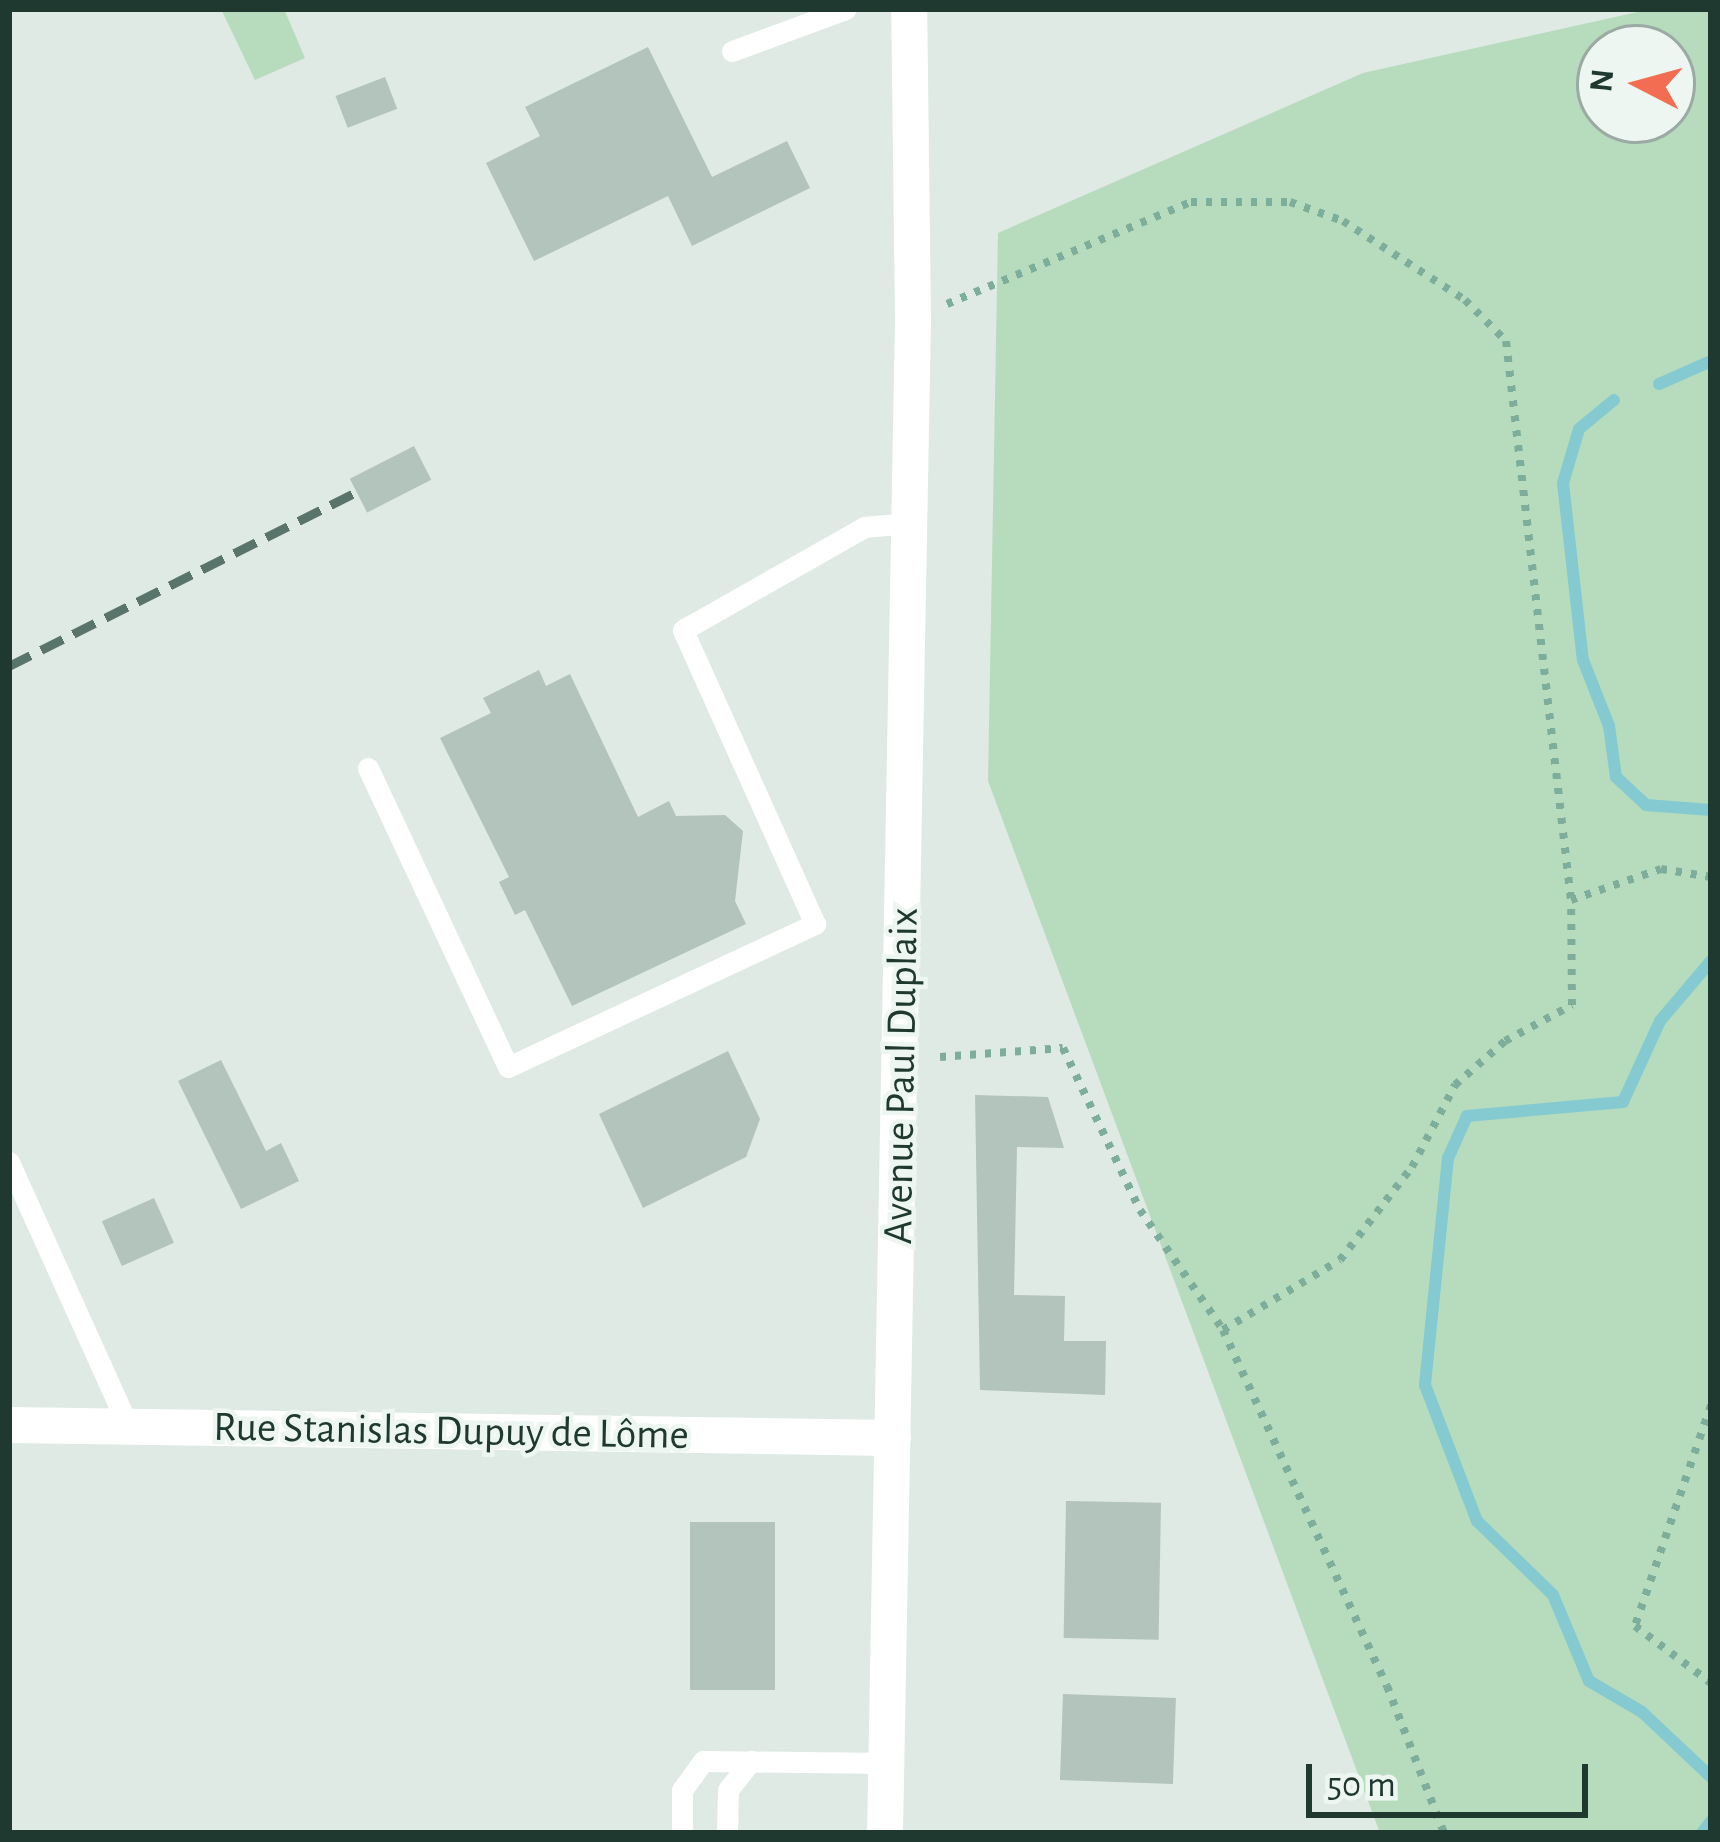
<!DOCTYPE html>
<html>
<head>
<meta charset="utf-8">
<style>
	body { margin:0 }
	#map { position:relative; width:1720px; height:1842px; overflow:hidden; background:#deeae3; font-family:"Alegreya Sans",sans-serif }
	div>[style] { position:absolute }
	.green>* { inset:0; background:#b6dcbd }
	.stream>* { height:12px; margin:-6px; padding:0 6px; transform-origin:6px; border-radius:6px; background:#84cad0 }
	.building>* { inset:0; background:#b3c4bc; transform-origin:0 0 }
	.path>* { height:8px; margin-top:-4px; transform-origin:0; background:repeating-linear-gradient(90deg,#7dae9b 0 6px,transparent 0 15px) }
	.lane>* { height:21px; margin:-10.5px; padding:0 10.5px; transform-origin:10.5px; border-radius:10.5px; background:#fff }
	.street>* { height:36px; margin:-18px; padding:0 18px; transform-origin:18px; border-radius:18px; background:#fff }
	.secondary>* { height:36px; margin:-18px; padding:0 18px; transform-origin:18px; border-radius:18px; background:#fff }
	.rail>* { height:9px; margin-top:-4.5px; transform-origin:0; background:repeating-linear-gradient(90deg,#59756b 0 24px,transparent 0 36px) }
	span { translate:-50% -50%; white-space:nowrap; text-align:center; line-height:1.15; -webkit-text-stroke:9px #eef6f1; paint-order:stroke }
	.street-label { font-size:42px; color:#1f3930 }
	.frame { position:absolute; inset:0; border:12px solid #1f3930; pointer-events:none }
	.north { position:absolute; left:1576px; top:24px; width:120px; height:120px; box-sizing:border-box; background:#eef6f1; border:3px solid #9baaa4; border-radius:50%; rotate:276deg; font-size:33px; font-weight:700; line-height:48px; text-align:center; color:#1f3930 }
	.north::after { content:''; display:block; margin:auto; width:42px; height:54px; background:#f36d52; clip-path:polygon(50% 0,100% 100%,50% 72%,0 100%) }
	.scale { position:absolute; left:1306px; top:1764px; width:282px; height:54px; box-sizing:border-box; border:6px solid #1f3930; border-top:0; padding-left:15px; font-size:36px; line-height:42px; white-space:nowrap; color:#1f3930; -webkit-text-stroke:9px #eef6f1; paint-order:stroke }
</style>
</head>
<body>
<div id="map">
	<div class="green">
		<i style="clip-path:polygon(221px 9px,284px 9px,305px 58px,255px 80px)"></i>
		<i style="clip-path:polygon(evenodd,1651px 9px,1711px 9px,1711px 1833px,1380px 1833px,988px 781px,998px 233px,1363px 73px,1651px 9px,1600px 48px,1672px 48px,1672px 120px,1600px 120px,1600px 48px)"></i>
	</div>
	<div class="stream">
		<i style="left:1659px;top:384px;width:57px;rotate:-23.9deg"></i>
		<i style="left:1614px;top:400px;width:45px;rotate:140.4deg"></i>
		<i style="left:1579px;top:429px;width:56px;rotate:106.5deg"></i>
		<i style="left:1563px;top:483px;width:178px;rotate:83.6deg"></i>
		<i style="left:1583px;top:660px;width:71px;rotate:68.5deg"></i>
		<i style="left:1609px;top:726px;width:51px;rotate:82.2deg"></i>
		<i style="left:1616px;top:777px;width:41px;rotate:43deg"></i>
		<i style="left:1646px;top:805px;width:65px;rotate:4.4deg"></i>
		<i style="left:1711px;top:961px;width:79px;rotate:130.4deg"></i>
		<i style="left:1660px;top:1021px;width:89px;rotate:114.6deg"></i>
		<i style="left:1623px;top:1102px;width:157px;rotate:174.9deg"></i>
		<i style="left:1467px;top:1116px;width:46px;rotate:114.3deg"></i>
		<i style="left:1448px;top:1158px;width:228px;rotate:95.8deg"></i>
		<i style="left:1425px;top:1385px;width:146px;rotate:69.1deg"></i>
		<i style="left:1477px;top:1521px;width:106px;rotate:44.2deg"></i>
		<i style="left:1553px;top:1595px;width:93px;rotate:67.3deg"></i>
		<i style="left:1589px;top:1681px;width:61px;rotate:30.3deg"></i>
		<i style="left:1642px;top:1712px;width:95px;rotate:43.3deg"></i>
		<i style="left:1702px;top:1833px;width:15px;rotate:-53deg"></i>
	</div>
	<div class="building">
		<i style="clip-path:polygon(648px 47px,712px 177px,787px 141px,810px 188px,692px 246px,668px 196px,534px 261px,486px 163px,540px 136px,525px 107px)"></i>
		<i style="left:385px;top:77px;width:34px;height:53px;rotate:69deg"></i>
		<i style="left:414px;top:446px;width:38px;height:72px;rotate:63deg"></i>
		<i style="clip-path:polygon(539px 670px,546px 686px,570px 674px,638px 817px,669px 801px,676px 816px,725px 815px,743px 831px,735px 901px,746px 924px,572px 1006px,525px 910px,515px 915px,499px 882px,509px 877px,440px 738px,491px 713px,483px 698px)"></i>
		<i style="clip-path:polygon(728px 1051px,760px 1119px,746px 1157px,643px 1208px,599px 1114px)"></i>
		<i style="clip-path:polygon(221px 1060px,266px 1151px,281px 1143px,299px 1181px,241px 1209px,178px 1081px)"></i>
		<i style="clip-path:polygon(975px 1095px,1048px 1097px,1064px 1148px,1017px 1147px,1014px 1295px,1065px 1296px,1064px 1341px,1106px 1341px,1105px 1395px,980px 1390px)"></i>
		<i style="left:154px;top:1198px;width:49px;height:57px;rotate:66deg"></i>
		<i style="left:1066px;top:1501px;width:95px;height:137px;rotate:1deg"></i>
		<i style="left:690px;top:1522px;width:85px;height:168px"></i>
		<i style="left:1063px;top:1694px;width:113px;height:86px;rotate:2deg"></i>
	</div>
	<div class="path">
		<i style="left:947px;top:304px;width:264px;rotate:-22.7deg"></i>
		<i style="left:1191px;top:202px;width:99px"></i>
		<i style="left:1290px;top:202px;width:56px;rotate:19.7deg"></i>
		<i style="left:1343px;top:221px;width:145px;rotate:32.9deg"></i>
		<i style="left:1465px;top:300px;width:58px;rotate:45deg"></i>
		<i style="left:1506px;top:341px;width:563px;rotate:83.37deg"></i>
		<i style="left:940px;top:1057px;width:123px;rotate:-4.2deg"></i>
		<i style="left:1063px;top:1048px;width:179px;rotate:64.6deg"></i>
		<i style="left:1140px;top:1210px;width:146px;rotate:55.3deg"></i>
		<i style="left:1223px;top:1330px;width:136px;rotate:-30.9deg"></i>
		<i style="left:1340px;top:1260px;width:118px;rotate:-52.3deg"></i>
		<i style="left:1412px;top:1167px;width:93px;rotate:-62.3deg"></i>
		<i style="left:1455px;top:1085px;width:67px;rotate:-41.3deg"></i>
		<i style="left:1505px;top:1041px;width:76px;rotate:-28.2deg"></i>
		<i style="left:1572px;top:1005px;width:105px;rotate:-90.5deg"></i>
		<i style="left:1571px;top:900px;width:95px;rotate:-19deg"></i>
		<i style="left:1661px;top:869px;width:51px;rotate:9.1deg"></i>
		<i style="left:1223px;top:1330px;width:392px;rotate:65.3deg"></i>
		<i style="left:1387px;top:1686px;width:158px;rotate:68.8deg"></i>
		<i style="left:1711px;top:1405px;width:234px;rotate:109deg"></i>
		<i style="left:1635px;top:1626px;width:95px;rotate:36.9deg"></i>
	</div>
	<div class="lane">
		<i style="left:732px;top:51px;width:121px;rotate:-20.2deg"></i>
		<i style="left:368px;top:768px;width:330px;rotate:64.9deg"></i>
		<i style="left:508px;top:1067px;width:339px;rotate:-25deg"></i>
		<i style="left:815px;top:924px;width:322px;rotate:-114.2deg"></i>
		<i style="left:683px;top:630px;width:208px;rotate:-29.6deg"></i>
		<i style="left:864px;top:527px;width:44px;rotate:-5.2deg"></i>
		<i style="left:9px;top:1162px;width:290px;rotate:65.7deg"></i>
		<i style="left:682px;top:1833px;width:43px;rotate:-90deg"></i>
		<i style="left:682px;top:1790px;width:36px;rotate:-54deg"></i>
		<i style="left:703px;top:1761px;width:183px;rotate:0.6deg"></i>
		<i style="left:727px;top:1833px;width:43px;rotate:-88.7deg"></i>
		<i style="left:728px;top:1790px;width:37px;rotate:-52deg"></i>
	</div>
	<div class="street">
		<i style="left:9px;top:1425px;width:884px;rotate:0.84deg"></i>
	</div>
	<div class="secondary">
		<i style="left:885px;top:1833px;width:1513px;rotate:-88.94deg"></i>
		<i style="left:913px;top:320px;width:311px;rotate:-90.7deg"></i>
	</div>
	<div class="rail">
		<i style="left:9px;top:666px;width:389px;rotate:-26.6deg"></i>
	</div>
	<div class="street-label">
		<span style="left:901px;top:1076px;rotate:-89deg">Avenue Paul Duplaix</span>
		<span style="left:451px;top:1431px;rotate:1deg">Rue Stanislas Dupuy de Lôme</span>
	</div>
	<div class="frame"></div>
	<div class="north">N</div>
	<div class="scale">50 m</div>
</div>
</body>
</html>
